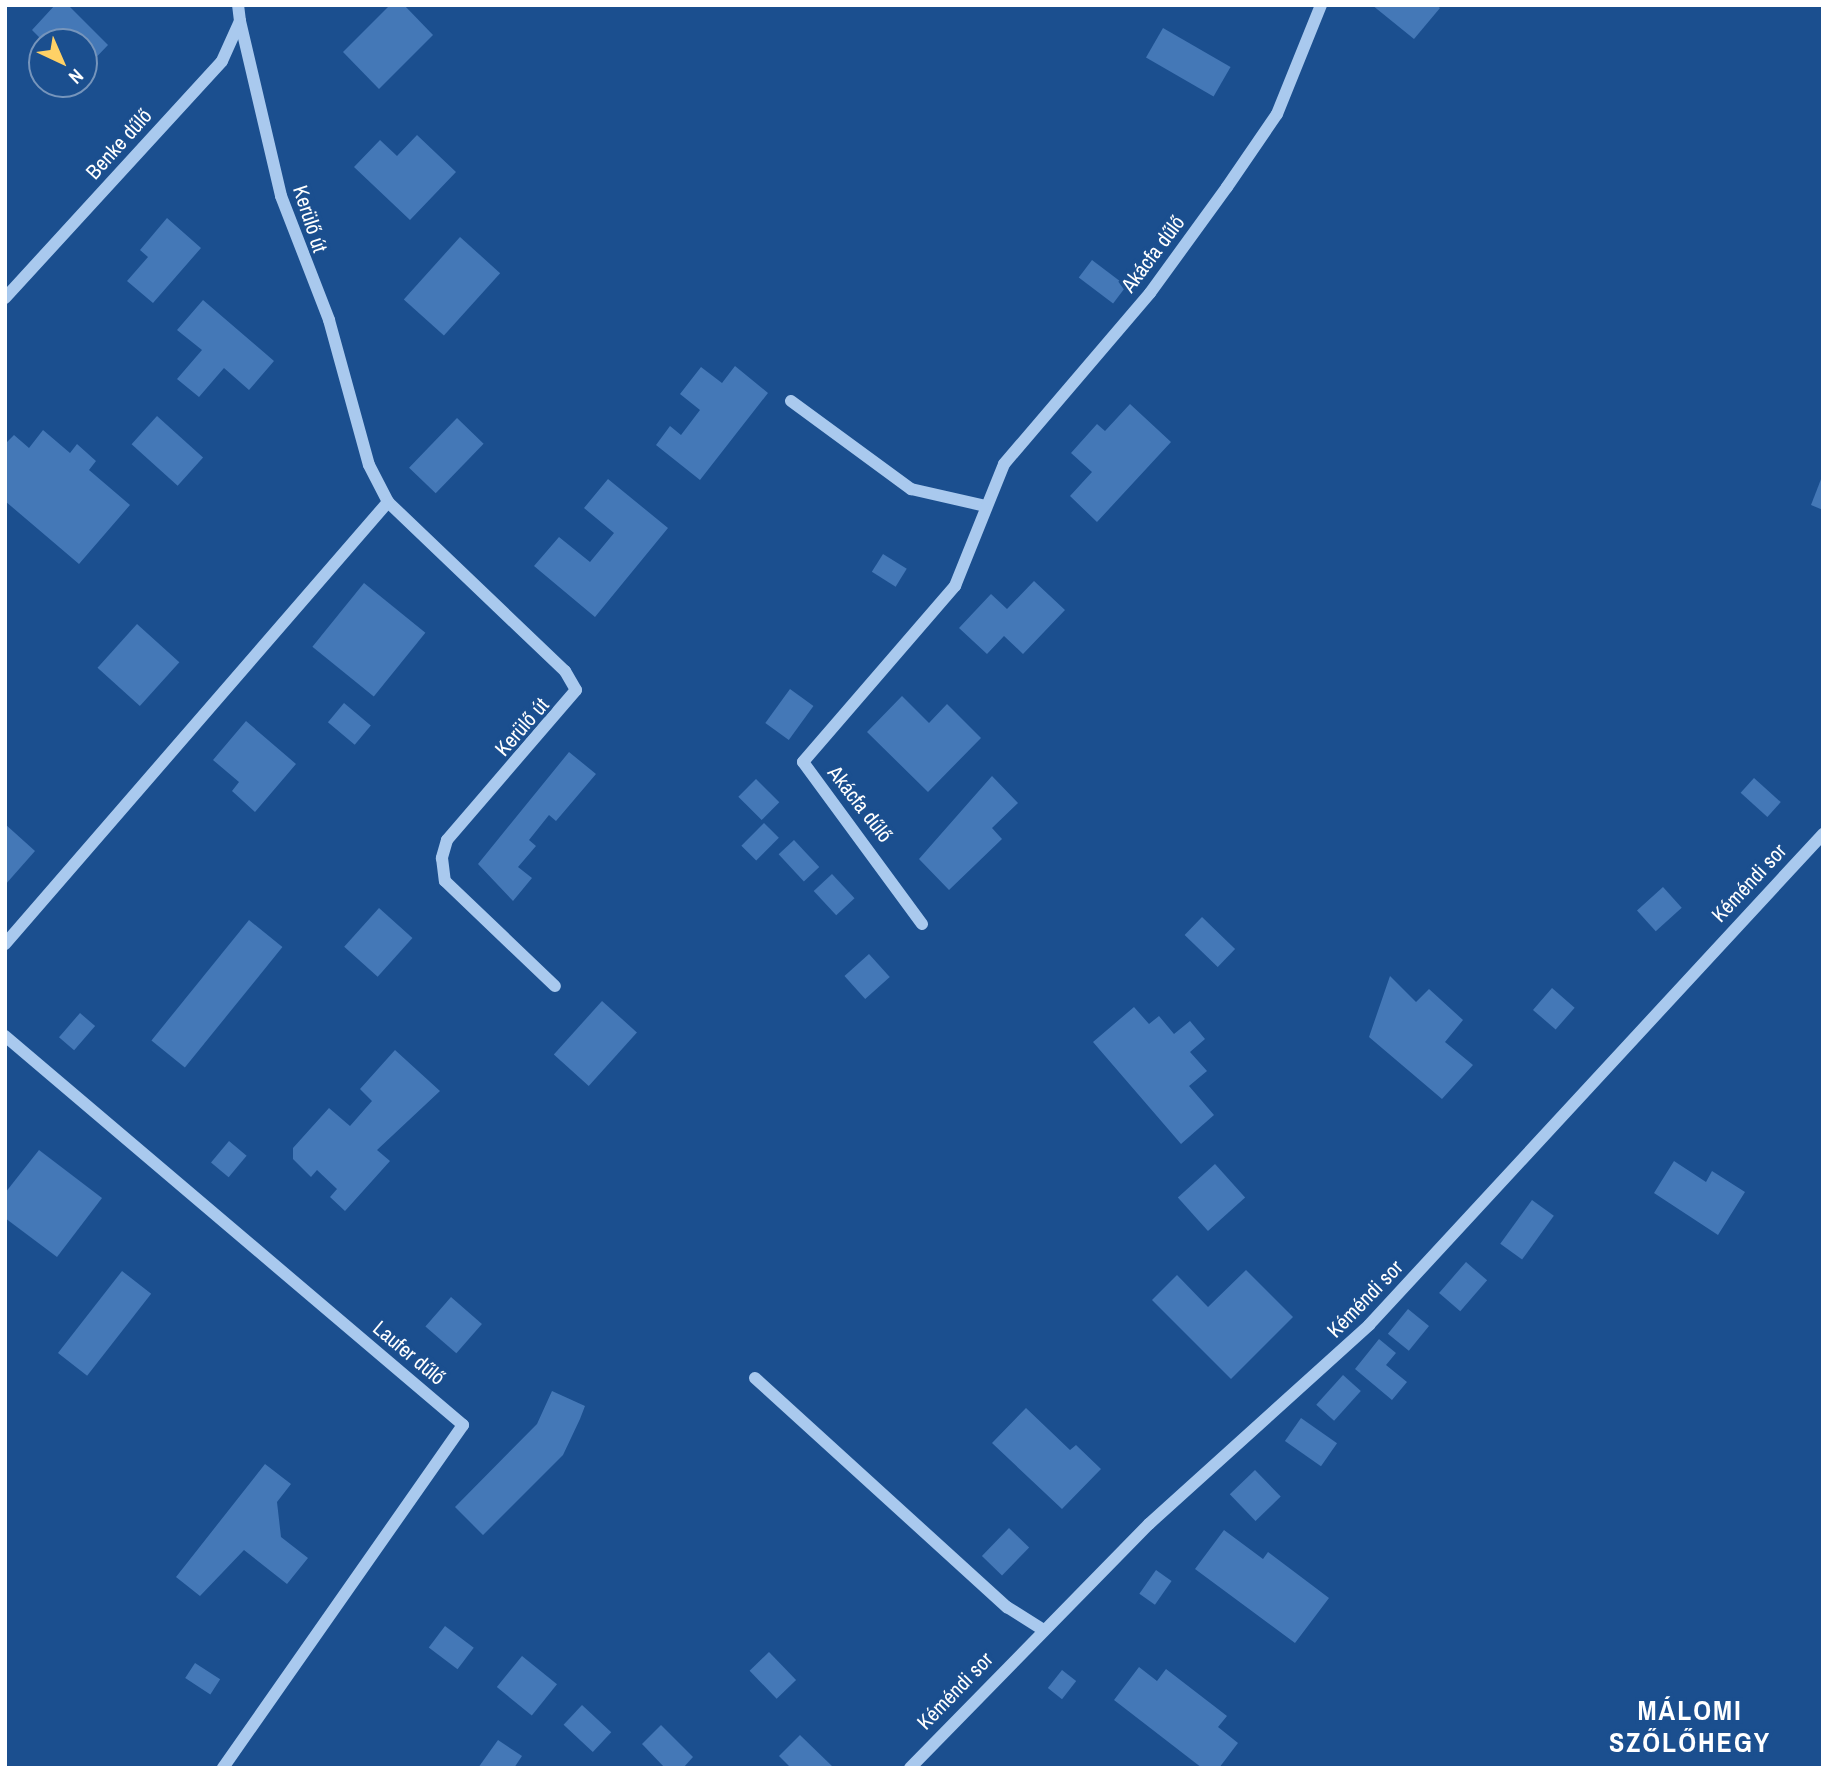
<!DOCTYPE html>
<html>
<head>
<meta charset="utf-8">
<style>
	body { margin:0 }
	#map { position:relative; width:1828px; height:1773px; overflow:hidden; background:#1b4f8f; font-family:"Archivo Narrow",sans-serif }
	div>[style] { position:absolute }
	.building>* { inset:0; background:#4478b7; transform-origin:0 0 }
	.minor>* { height:12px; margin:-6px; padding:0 6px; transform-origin:6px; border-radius:6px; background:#a9c9ee }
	span { translate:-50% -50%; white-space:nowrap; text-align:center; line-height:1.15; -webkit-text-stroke:7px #1b4f8f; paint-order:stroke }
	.street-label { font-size:21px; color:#fff }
	.district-label { font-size:28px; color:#fff; font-weight:700; letter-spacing:2px }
	.frame { position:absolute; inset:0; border:7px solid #fff; pointer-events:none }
	.north { position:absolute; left:28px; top:28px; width:70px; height:70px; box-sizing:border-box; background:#1b4f8f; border:2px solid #7695bc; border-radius:50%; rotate:136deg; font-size:19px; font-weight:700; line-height:28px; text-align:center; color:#fff }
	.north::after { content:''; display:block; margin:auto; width:24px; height:32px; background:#ffd166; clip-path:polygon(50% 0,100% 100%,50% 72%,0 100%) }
</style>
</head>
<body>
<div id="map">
	<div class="building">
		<i style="clip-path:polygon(55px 5px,68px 5px,108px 45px,84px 70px,84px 42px,44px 42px,32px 30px)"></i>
		<i style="clip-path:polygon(390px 5px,404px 5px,433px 35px,379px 89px,343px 52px)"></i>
		<i style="clip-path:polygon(1372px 5px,1436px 5px,1440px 8px,1414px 39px)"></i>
		<i style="left:1163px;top:28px;width:78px;height:34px;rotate:30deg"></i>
		<i style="clip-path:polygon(417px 135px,456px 172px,410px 220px,354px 167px,380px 140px,397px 156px)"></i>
		<i style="clip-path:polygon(167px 218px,201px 248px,153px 303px,127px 281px,148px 257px,140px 250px)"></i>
		<i style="left:460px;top:237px;width:54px;height:84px;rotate:42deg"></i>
		<i style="left:1092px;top:260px;width:43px;height:22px;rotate:37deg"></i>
		<i style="clip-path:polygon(203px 300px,274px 361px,249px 390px,224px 368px,199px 397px,177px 379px,202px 350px,177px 330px)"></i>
		<i style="clip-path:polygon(735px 366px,768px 393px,700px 480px,656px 445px,670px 426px,681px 435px,700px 410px,680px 394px,701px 367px,722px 383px)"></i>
		<i style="clip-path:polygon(1130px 404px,1171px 442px,1097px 522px,1070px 496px,1092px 472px,1071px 453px,1097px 424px,1105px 431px)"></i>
		<i style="left:157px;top:416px;width:62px;height:38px;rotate:42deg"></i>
		<i style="left:457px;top:418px;width:37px;height:69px;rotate:44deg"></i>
		<i style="clip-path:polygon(43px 430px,70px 453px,77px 444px,96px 461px,89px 470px,130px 505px,79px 564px,5px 501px,5px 444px,14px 435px,29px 448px)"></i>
		<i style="clip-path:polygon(1823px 474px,1823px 510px,1811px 505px)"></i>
		<i style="clip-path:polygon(608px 479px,668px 528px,595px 617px,534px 566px,559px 537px,590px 562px,614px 533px,584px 508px)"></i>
		<i style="left:883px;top:554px;width:28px;height:21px;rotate:32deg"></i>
		<i style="clip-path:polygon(1034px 581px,1065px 610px,1023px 654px,1004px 636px,987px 654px,959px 628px,991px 594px,1007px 609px)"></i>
		<i style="left:364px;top:583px;width:79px;height:82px;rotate:39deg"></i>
		<i style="left:137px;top:624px;width:57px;height:59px;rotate:42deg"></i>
		<i style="left:790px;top:689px;width:29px;height:42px;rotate:36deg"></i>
		<i style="clip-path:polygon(902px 696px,929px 723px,947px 704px,981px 738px,928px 792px,867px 732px)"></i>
		<i style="left:344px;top:703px;width:35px;height:25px;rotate:40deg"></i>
		<i style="clip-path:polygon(246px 721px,296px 764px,255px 812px,232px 791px,239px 782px,213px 760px)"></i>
		<i style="clip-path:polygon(569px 752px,596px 774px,556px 821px,549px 815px,529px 840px,536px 846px,518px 867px,532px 878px,513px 901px,478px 864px)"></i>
		<i style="clip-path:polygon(992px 776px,1018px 803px,992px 828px,1002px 839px,949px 890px,919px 859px)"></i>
		<i style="left:1754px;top:778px;width:36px;height:20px;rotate:42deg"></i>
		<i style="left:756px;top:779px;width:33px;height:25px;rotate:45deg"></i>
		<i style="left:764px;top:823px;width:21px;height:32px;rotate:45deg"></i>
		<i style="clip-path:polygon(5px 824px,35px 851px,5px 885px)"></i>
		<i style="left:794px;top:840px;width:37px;height:21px;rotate:47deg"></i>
		<i style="left:832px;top:874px;width:33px;height:25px;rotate:47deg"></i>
		<i style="left:1663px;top:887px;width:28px;height:35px;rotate:48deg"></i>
		<i style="left:379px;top:908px;width:45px;height:52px;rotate:42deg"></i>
		<i style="left:1202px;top:917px;width:46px;height:25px;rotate:44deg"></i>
		<i style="left:249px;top:920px;width:43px;height:155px;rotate:39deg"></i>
		<i style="left:869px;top:954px;width:31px;height:33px;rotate:48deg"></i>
		<i style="clip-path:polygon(1390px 976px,1416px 1002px,1429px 989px,1463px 1020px,1445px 1042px,1473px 1065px,1442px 1099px,1369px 1037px)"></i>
		<i style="left:1552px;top:988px;width:30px;height:29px;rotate:41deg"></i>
		<i style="left:602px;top:1001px;width:47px;height:72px;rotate:42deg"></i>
		<i style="clip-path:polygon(1134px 1007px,1149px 1024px,1159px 1016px,1174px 1034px,1190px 1021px,1205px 1039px,1190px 1052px,1207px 1071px,1189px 1086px,1214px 1115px,1181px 1144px,1093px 1042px)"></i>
		<i style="left:80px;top:1013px;width:20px;height:32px;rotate:41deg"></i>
		<i style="clip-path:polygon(395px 1050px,440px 1091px,377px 1150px,390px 1161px,345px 1211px,330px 1197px,337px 1189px,317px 1170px,311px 1177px,293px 1159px,293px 1148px,329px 1108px,350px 1126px,372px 1101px,360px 1089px)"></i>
		<i style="left:229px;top:1141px;width:23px;height:28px;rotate:40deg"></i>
		<i style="clip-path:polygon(39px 1150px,102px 1198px,57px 1257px,5px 1218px,5px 1193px)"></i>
		<i style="clip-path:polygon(1674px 1161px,1706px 1182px,1712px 1171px,1745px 1192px,1718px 1235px,1654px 1193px)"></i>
		<i style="left:1215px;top:1164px;width:45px;height:50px;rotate:48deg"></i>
		<i style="left:1532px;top:1200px;width:27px;height:54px;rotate:36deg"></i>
		<i style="left:1466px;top:1262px;width:28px;height:41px;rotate:41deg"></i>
		<i style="clip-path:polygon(1246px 1270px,1293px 1317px,1231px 1379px,1152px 1300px,1177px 1275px,1208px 1307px)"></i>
		<i style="left:122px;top:1271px;width:37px;height:104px;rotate:38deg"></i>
		<i style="left:451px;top:1297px;width:41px;height:39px;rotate:41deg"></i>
		<i style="left:1408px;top:1309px;width:27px;height:32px;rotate:39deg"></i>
		<i style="clip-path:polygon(1379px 1339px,1396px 1353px,1386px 1365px,1407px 1382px,1392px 1400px,1355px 1369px)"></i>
		<i style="left:1343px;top:1375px;width:24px;height:40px;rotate:42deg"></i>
		<i style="clip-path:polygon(552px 1391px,585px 1406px,580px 1419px,563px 1455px,483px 1535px,455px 1507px,537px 1424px)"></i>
		<i style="clip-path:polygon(1026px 1408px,1070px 1450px,1076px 1445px,1101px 1469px,1062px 1509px,992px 1443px)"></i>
		<i style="left:1301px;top:1418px;width:44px;height:28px;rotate:35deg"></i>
		<i style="clip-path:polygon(265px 1464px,291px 1484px,277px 1502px,281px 1537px,308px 1558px,287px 1584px,244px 1550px,200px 1596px,176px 1577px)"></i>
		<i style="left:1255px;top:1470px;width:37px;height:35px;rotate:46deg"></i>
		<i style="left:1009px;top:1528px;width:28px;height:39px;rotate:44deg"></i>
		<i style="clip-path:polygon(1224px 1530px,1263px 1559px,1268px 1552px,1329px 1598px,1295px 1643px,1195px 1569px)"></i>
		<i style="left:1156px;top:1570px;width:19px;height:29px;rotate:35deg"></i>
		<i style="left:445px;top:1626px;width:36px;height:27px;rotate:37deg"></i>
		<i style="left:769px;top:1652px;width:39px;height:27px;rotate:46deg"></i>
		<i style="left:522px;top:1656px;width:45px;height:40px;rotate:39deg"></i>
		<i style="left:195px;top:1663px;width:30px;height:18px;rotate:33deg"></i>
		<i style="clip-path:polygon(1139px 1667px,1157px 1681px,1166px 1669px,1227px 1716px,1218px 1727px,1238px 1743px,1219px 1768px,1202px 1768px,1114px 1700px)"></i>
		<i style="left:1062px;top:1670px;width:18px;height:23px;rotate:38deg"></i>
		<i style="left:582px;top:1705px;width:40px;height:27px;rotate:43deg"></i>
		<i style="clip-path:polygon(661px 1725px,693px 1757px,683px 1768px,665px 1768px,642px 1744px)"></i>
		<i style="clip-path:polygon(800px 1735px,834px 1768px,791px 1768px,779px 1756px)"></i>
		<i style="clip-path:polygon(498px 1740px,522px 1756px,514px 1768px,478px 1768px)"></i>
	</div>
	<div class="minor">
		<i style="left:240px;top:21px;width:180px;rotate:76.8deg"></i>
		<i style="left:281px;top:196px;width:133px;rotate:68.8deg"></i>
		<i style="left:329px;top:320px;width:150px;rotate:74.6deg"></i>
		<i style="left:369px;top:465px;width:42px;rotate:62.8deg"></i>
		<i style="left:388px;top:502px;width:245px;rotate:43.7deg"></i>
		<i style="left:565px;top:671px;width:22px;rotate:60deg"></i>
		<i style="left:576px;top:690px;width:198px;rotate:130.7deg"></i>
		<i style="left:447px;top:840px;width:19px;rotate:106deg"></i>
		<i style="left:442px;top:858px;width:23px;rotate:83deg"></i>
		<i style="left:445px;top:881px;width:152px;rotate:43.7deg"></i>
		<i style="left:5px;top:298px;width:321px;rotate:-47.5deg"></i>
		<i style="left:222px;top:61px;width:44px;rotate:-65.8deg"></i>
		<i style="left:240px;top:21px;width:16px;rotate:-97deg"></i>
		<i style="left:791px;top:401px;width:149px;rotate:36.3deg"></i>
		<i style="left:911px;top:489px;width:77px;rotate:12.8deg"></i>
		<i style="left:922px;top:924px;width:201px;rotate:-126.3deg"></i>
		<i style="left:803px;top:762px;width:233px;rotate:-49.2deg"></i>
		<i style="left:955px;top:586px;width:131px;rotate:-68.1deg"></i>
		<i style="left:1004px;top:464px;width:225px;rotate:-49.5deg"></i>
		<i style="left:1150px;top:293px;width:131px;rotate:-54deg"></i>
		<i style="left:1227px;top:187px;width:88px;rotate:-55.6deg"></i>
		<i style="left:1277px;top:114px;width:118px;rotate:-68deg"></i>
		<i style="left:5px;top:944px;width:585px;rotate:-49.09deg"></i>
		<i style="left:5px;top:1036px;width:601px;rotate:40.34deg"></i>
		<i style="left:463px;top:1425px;width:419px;rotate:125deg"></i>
		<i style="left:755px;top:1378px;width:341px;rotate:42.3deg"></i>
		<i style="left:1007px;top:1607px;width:41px;rotate:32.2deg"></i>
		<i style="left:910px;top:1768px;width:342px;rotate:-45.6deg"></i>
		<i style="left:1149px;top:1524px;width:297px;rotate:-42.1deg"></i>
		<i style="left:1369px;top:1325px;width:669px;rotate:-47.24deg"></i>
	</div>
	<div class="street-label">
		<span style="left:119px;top:144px;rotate:-48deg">Benke dűlő</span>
		<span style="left:310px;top:219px;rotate:72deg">Kerülő út</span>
		<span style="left:1153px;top:254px;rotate:-53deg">Akácfa dűlő</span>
		<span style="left:522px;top:727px;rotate:-49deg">Kerülő út</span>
		<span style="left:860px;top:804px;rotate:52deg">Akácfa dűlő</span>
		<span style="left:1749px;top:883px;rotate:-47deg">Kéméndi sor</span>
		<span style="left:1365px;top:1299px;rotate:-46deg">Kéméndi sor</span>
		<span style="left:409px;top:1353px;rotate:40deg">Laufer dűlő</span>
		<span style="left:955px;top:1691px;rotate:-46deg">Kéméndi sor</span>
	</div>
	<div class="district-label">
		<span style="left:1690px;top:1726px">MÁLOMI<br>SZŐLŐHEGY</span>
	</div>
	<div class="frame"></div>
	<div class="north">N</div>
</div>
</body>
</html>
